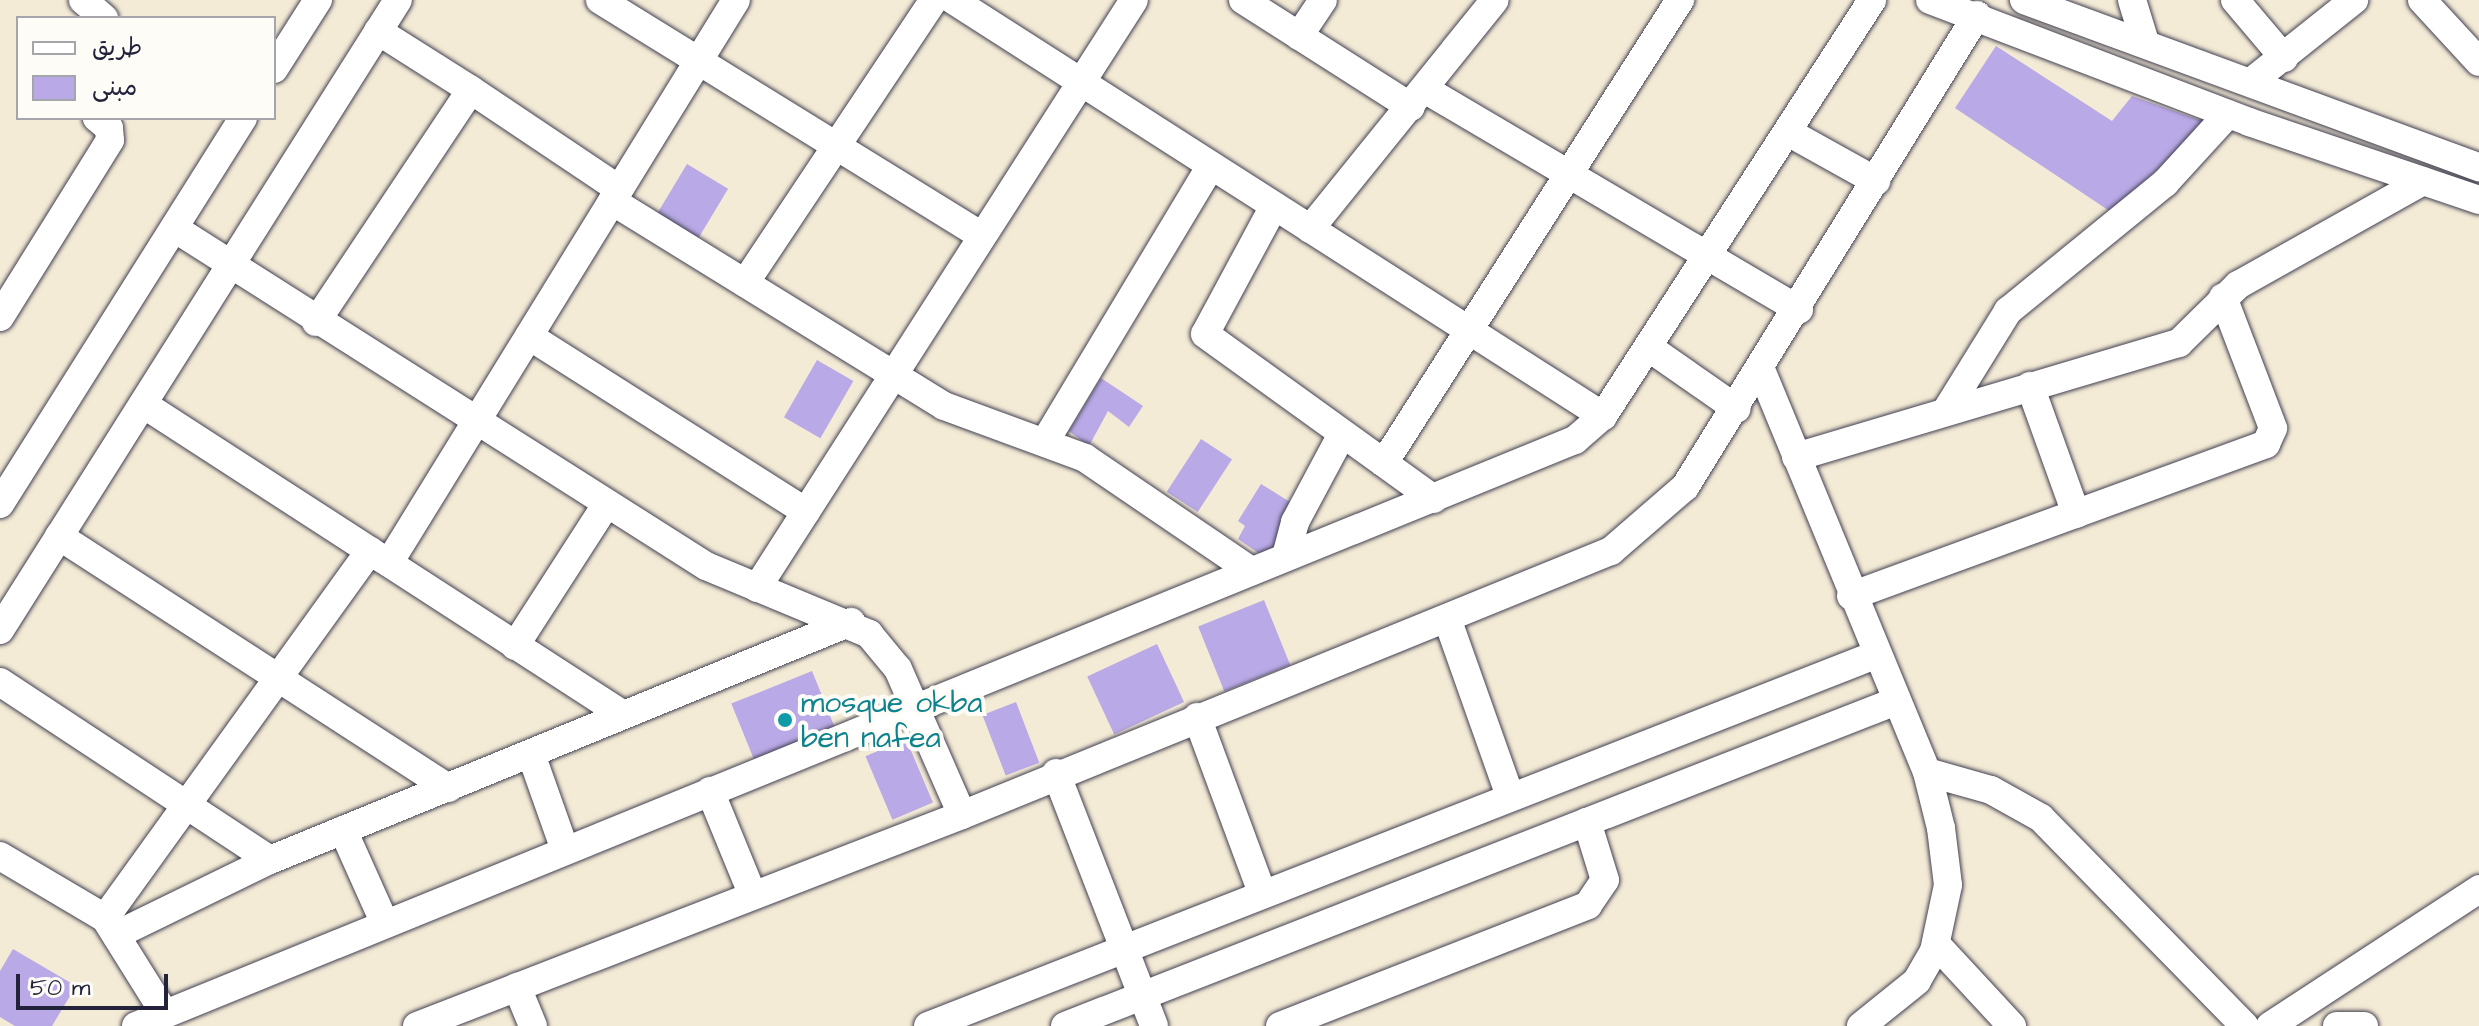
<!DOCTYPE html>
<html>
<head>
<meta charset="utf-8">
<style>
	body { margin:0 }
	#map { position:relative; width:2479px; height:1026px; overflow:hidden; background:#f4ebd6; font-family:"Architects Daughter","Playpen Sans Arabic",sans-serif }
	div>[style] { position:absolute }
	.building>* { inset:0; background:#b9a9e6; transform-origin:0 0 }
	.roads { filter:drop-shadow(0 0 2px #424052) drop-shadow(0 0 2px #424052) }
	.minor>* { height:28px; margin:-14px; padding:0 14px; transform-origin:14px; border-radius:14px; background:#fff }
	.dots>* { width:22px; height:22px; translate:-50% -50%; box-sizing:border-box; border:4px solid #fdfcf7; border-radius:50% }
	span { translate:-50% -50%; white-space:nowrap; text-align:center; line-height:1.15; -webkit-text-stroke:8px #fdfcf7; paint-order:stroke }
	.culture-label { font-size:30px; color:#0d838f }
	.left { translate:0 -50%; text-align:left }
	.legend { position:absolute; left:16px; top:16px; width:260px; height:104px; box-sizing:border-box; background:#fdfcf7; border:2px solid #a5a5ac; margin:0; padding:10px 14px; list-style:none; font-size:24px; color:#22223b }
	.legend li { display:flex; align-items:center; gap:16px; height:40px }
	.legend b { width:40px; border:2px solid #a5a5ac }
	.scale { position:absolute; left:16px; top:974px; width:152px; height:36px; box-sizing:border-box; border:4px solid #22223b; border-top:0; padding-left:10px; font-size:24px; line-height:28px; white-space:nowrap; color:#22223b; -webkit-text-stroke:6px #fdfcf7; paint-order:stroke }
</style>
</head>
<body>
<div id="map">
	<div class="building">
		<i style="clip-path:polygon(1996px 46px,2112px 121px,2132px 96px,2208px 123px,2111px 212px,1955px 108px)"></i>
		<i style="left:687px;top:164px;width:48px;height:66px;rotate:31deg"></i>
		<i style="left:817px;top:360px;width:42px;height:66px;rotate:30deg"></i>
		<i style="clip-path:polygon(1101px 378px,1143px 406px,1129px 427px,1108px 411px,1089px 446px,1069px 431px)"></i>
		<i style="left:1201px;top:439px;width:37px;height:63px;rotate:33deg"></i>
		<i style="clip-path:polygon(1261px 484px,1298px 507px,1267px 559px,1238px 539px,1245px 526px,1238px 521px)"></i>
		<i style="left:1264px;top:600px;width:70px;height:71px;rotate:68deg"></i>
		<i style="left:1157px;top:644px;width:64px;height:77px;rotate:65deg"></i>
		<i style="left:812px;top:671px;width:65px;height:87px;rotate:68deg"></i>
		<i style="left:1016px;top:702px;width:65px;height:36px;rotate:69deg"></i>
		<i style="left:906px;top:739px;width:69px;height:44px;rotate:67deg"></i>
		<i style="clip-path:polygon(13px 949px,76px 986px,52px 1026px,15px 1026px,0 1017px,0 971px)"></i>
	</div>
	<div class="roads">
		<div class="minor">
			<i style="left:83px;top:0;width:28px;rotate:41deg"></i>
			<i style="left:600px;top:0;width:449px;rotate:31.7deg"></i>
			<i style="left:953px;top:0;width:772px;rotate:32.62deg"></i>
			<i style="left:1243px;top:0;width:199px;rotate:32.5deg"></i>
			<i style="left:1930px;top:0;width:342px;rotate:20.9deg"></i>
			<i style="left:2249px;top:122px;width:243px;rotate:18.7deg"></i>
			<i style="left:2024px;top:0;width:485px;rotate:20.2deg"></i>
			<i style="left:2132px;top:0;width:44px;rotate:72.8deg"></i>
			<i style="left:2235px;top:0;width:76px;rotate:49.8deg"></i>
			<i style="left:2422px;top:0;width:84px;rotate:47.4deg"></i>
			<i style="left:378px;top:31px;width:110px;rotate:32.4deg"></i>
			<i style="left:1299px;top:36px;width:43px;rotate:-56.3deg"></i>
			<i style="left:274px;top:69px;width:82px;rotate:-57.5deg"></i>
			<i style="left:2251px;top:82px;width:132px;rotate:-38.5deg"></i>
			<i style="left:1426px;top:90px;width:433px;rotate:30.5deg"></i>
			<i style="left:1788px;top:132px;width:101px;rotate:29.1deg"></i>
			<i style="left:612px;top:201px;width:390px;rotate:31.7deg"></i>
			<i style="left:944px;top:406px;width:150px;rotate:20.2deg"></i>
			<i style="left:1085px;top:458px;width:201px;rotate:34.2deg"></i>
			<i style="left:1274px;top:206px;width:145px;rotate:118.3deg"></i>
			<i style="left:1205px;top:334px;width:282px;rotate:35.8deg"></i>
			<i style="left:174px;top:228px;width:630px;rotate:32.43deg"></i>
			<i style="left:706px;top:566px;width:177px;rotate:22.6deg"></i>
			<i style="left:869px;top:634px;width:45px;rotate:50.4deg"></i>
			<i style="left:898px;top:669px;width:159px;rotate:66.3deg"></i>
			<i style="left:1310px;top:229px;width:294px;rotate:-51.1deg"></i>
			<i style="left:745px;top:283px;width:340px;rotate:-56.3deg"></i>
			<i style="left:0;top:317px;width:208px;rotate:-58.1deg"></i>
			<i style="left:110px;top:140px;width:12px;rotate:-95deg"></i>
			<i style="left:109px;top:128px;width:16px;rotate:-140deg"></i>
			<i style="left:316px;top:322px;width:279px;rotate:-56.3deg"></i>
			<i style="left:471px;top:90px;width:178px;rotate:33.8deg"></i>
			<i style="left:529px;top:336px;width:328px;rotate:32.4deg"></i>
			<i style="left:1648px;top:347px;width:108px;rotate:34.9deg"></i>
			<i style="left:1762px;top:372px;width:433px;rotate:67.6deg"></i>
			<i style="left:1927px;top:772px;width:58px;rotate:76deg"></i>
			<i style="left:1941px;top:828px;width:57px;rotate:83deg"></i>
			<i style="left:1948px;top:885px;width:67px;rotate:102deg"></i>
			<i style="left:1934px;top:951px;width:34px;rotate:120deg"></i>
			<i style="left:1917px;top:981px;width:72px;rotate:141.2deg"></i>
			<i style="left:2030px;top:386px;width:136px;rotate:70.2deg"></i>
			<i style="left:143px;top:404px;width:571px;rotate:32.91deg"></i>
			<i style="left:1946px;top:411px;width:118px;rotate:-58.2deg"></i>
			<i style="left:2008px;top:311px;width:203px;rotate:-39.2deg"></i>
			<i style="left:2165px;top:183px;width:93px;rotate:-47.6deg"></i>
			<i style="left:1046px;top:440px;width:318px;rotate:-59deg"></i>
			<i style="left:1796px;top:457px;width:400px;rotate:-16.6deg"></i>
			<i style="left:2179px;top:343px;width:83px;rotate:-44.5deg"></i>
			<i style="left:2238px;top:285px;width:212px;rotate:-29.3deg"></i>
			<i style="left:1384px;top:463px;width:550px;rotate:-57.41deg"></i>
			<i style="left:0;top:504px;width:456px;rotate:-57.8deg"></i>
			<i style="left:59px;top:536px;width:464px;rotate:32.9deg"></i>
			<i style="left:1286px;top:556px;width:35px;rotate:-75deg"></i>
			<i style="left:1295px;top:522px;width:100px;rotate:-61.9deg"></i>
			<i style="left:389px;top:563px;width:661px;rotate:-58.35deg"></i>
			<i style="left:757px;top:588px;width:698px;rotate:-57.33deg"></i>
			<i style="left:1851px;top:596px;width:442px;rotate:-20.1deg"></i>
			<i style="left:2266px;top:444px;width:17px;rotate:-66deg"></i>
			<i style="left:2273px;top:428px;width:140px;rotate:-110.9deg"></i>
			<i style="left:1448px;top:621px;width:186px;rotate:70.5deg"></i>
			<i style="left:0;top:630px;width:745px;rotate:-57.72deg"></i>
			<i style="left:515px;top:646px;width:168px;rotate:-57.2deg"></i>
			<i style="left:0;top:682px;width:323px;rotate:33.4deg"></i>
			<i style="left:1197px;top:717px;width:188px;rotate:69.7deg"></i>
			<i style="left:531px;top:754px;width:102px;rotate:70.5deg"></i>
			<i style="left:1927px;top:772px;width:66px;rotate:15.7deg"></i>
			<i style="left:1991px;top:790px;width:57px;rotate:29.2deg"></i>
			<i style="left:2041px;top:818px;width:291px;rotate:45.6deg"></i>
			<i style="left:1056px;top:773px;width:271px;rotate:68.8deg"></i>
			<i style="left:710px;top:791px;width:113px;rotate:67.7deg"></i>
			<i style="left:343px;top:830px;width:103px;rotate:65.9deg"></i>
			<i style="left:0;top:856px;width:122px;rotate:30.6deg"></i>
			<i style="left:116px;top:935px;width:171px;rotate:-26deg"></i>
			<i style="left:270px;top:860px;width:628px;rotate:-22.28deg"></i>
			<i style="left:1936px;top:944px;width:112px;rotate:47.2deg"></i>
			<i style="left:517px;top:987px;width:42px;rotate:67.7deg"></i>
			<i style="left:165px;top:1014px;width:113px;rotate:-122deg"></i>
			<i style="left:105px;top:918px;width:453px;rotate:-54.2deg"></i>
			<i style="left:136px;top:1026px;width:1554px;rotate:-22.16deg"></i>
			<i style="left:1575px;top:440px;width:37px;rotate:-41deg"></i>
			<i style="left:1603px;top:416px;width:495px;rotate:-57.1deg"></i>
			<i style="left:417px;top:1026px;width:584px;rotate:-21.16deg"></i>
			<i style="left:962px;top:815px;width:701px;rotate:-22.14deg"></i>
			<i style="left:1611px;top:551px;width:98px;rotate:-40.9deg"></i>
			<i style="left:1685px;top:487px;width:555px;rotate:-58.26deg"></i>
			<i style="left:928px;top:1026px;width:1017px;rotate:-21.39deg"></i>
			<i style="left:1065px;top:1026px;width:890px;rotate:-21.35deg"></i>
			<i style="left:1280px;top:1026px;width:331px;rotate:-21.4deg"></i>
			<i style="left:1588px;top:905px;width:30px;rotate:-56deg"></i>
			<i style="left:1605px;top:880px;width:61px;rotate:-107.2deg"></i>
			<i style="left:2270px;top:1026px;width:250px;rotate:-33.2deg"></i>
			<i style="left:2337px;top:1026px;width:27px"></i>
		</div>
	</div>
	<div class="dots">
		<i style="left:785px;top:720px;background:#0f9aa8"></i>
	</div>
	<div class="culture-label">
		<span class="left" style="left:801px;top:720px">mosque okba<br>ben nafea</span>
	</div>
	<ul class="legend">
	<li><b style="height:10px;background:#fff"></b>طريق</li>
	<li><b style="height:22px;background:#b9a9e6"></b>مبنى</li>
	</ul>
	<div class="scale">50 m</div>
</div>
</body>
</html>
